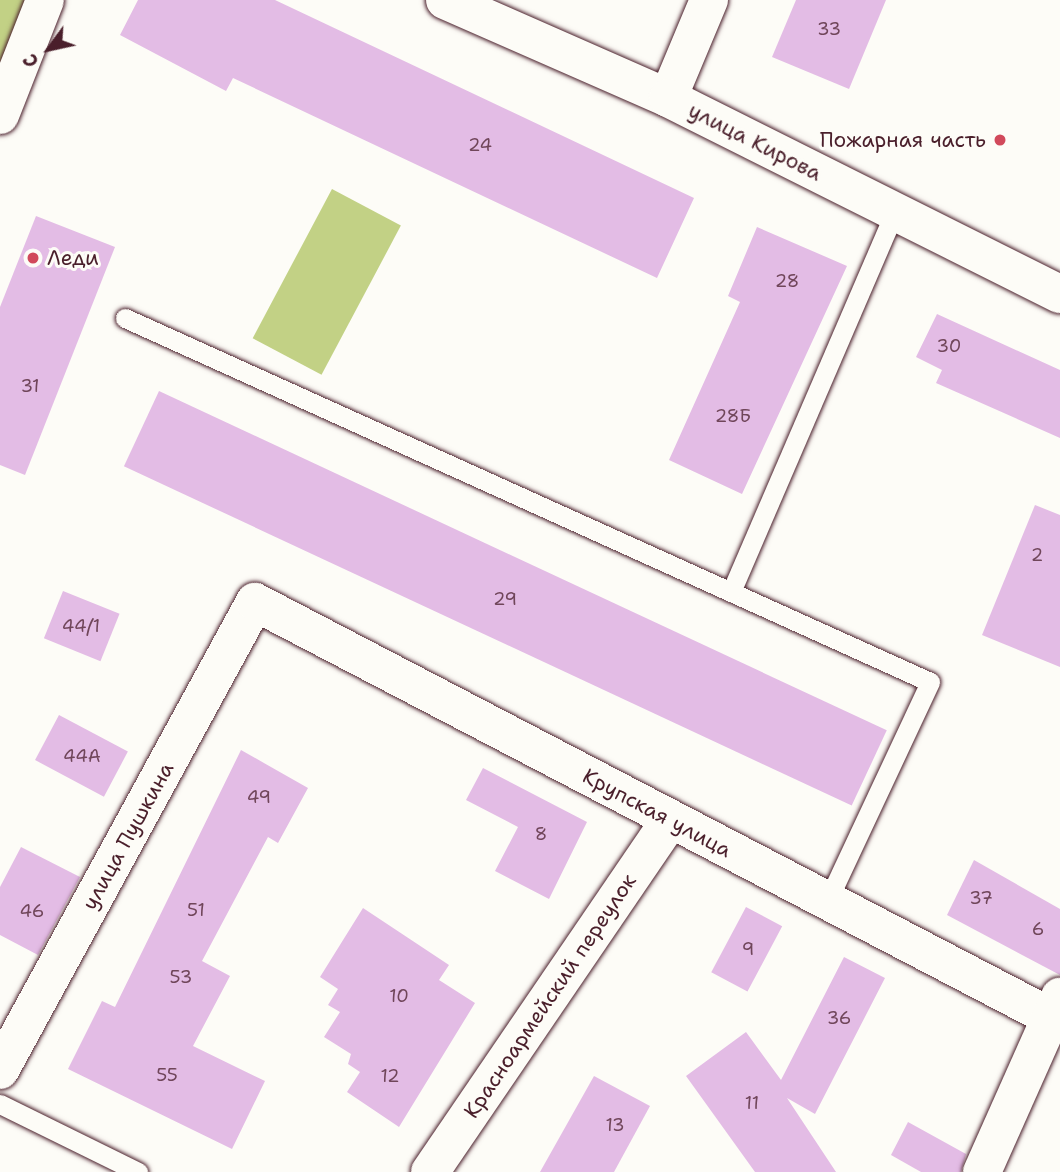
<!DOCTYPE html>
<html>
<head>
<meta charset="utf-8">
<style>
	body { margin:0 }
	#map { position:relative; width:1060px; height:1172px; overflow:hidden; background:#fdfcf7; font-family:"Shantell Sans",sans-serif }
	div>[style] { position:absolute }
	.green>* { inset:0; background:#c2d185; transform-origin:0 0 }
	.building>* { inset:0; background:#e3bce5; transform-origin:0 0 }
	.roads { filter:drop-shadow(0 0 2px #4a1f2b) drop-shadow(0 0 2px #4a1f2b) }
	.lane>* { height:19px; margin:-9.5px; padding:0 9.5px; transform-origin:9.5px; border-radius:9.5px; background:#fdfcf7 }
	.street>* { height:38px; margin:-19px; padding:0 19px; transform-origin:19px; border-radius:19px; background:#fdfcf7 }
	.secondary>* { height:38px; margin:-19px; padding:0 19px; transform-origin:19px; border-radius:19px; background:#fdfcf7 }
	.dots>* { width:19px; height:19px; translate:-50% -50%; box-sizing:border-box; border:4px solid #fdfcf7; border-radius:50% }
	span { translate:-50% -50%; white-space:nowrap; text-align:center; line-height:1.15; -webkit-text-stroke:6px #fdfcf7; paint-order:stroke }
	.number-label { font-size:18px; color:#70465a }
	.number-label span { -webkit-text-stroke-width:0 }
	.poi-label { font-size:21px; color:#4a1f2b }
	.right { translate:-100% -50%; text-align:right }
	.left { translate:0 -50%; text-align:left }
	.street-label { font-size:21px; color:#4a1f2b }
	.north { position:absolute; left:14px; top:14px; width:70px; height:70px; -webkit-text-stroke:5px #fdfcf7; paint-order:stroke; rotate:237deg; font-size:19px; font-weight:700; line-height:28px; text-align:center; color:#4a1f2b }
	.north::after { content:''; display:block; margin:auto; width:24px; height:32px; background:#4a1f2b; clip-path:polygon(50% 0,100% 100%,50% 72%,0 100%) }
</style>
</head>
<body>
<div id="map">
	<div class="green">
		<i style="clip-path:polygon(0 0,27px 0,0 69px)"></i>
		<i style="left:332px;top:189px;width:78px;height:169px;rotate:28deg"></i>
	</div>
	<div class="building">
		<i style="clip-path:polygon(138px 0,275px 0,694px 198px,657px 278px,233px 78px,226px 91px,120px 35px)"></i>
		<i style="clip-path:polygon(796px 0,886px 0,849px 89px,772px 57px)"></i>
		<i style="clip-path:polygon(36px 216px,115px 247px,25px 475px,0 465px,0 307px)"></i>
		<i style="clip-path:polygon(757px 227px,847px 266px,742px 494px,669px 460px,740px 302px,728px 296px)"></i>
		<i style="clip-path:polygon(937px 314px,1060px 370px,1060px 438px,936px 383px,942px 370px,916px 357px)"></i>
		<i style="left:159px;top:391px;width:803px;height:83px;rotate:25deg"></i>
		<i style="clip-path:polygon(1035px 505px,1060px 515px,1060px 667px,982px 635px)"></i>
		<i style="left:63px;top:591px;width:61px;height:51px;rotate:22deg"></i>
		<i style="left:59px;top:715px;width:78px;height:51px;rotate:28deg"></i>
		<i style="clip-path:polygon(241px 750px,308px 788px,278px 843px,268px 837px,202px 961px,230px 976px,193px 1046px,265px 1081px,232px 1149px,68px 1069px,102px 1001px,115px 1007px)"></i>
		<i style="clip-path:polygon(483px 768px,587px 822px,549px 899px,495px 871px,518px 827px,466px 800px)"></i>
		<i style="clip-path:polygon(21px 847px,80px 877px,38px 955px,0 935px,0 887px)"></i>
		<i style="clip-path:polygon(974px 860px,1060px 909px,1060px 975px,947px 915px)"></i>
		<i style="left:746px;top:907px;width:41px;height:74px;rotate:28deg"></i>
		<i style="clip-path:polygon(363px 908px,449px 965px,439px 980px,475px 1003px,399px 1127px,347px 1092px,360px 1072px,348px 1064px,351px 1054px,324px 1037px,340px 1012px,328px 1005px,338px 989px,320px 977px)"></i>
		<i style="clip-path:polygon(844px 957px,885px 978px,815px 1114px,787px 1098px,836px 1172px,755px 1172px,686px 1076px,746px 1032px,781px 1080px)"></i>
		<i style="clip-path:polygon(594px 1076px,650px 1106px,614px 1172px,540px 1172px)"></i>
		<i style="clip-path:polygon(908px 1122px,966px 1154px,961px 1172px,921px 1172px,891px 1155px)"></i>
	</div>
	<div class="roads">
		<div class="lane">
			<i style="left:125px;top:318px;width:883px;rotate:24.33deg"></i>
			<i style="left:930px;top:682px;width:243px;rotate:115.1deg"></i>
			<i style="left:731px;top:592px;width:414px;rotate:-66.7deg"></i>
			<i style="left:0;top:1104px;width:154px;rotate:26.2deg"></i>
		</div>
		<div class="street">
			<i style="left:445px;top:0;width:244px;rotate:23.7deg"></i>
			<i style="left:0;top:115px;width:123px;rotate:-68.6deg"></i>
			<i style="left:0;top:1070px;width:533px;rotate:-61.42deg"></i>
			<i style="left:255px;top:602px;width:908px;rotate:27.55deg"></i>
			<i style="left:430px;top:1172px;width:426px;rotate:-55.7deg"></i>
			<i style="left:982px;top:1172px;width:192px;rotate:-66deg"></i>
		</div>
		<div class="secondary">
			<i style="left:709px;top:0;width:106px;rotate:112.7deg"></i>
			<i style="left:668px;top:98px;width:438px;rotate:26.6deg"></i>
		</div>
	</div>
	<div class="dots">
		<i style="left:1000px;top:140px;background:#d1495b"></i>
		<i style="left:33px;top:258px;background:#d1495b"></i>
	</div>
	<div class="number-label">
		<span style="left:829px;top:29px">33</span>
		<span style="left:480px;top:145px">24</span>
		<span style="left:787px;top:281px">28</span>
		<span style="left:949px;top:346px">30</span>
		<span style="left:30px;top:386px">31</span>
		<span style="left:733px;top:416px">28Б</span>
		<span style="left:1037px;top:555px">2</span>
		<span style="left:505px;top:599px">29</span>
		<span style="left:81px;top:626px">44/1</span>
		<span style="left:82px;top:756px">44А</span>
		<span style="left:259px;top:797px">49</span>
		<span style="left:541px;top:834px">8</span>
		<span style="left:981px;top:898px">37</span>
		<span style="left:196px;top:910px">51</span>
		<span style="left:32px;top:911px">46</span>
		<span style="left:1038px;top:929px">6</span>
		<span style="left:748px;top:949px">9</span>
		<span style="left:181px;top:977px">53</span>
		<span style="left:399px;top:996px">10</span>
		<span style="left:839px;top:1018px">36</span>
		<span style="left:167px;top:1075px">55</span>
		<span style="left:390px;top:1076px">12</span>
		<span style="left:752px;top:1103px">11</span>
		<span style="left:615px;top:1125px">13</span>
	</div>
	<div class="poi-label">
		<span class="right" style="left:986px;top:140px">Пожарная часть</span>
		<span class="left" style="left:47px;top:258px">Леди</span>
	</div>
	<div class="street-label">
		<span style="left:755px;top:142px;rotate:27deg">улица Кирова</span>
		<span style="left:657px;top:813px;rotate:28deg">Крупская улица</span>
		<span style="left:128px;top:836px;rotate:-61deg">улица Пушкина</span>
		<span style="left:550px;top:996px;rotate:-56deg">Красноармейский переулок</span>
	</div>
	<div class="north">С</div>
</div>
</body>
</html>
